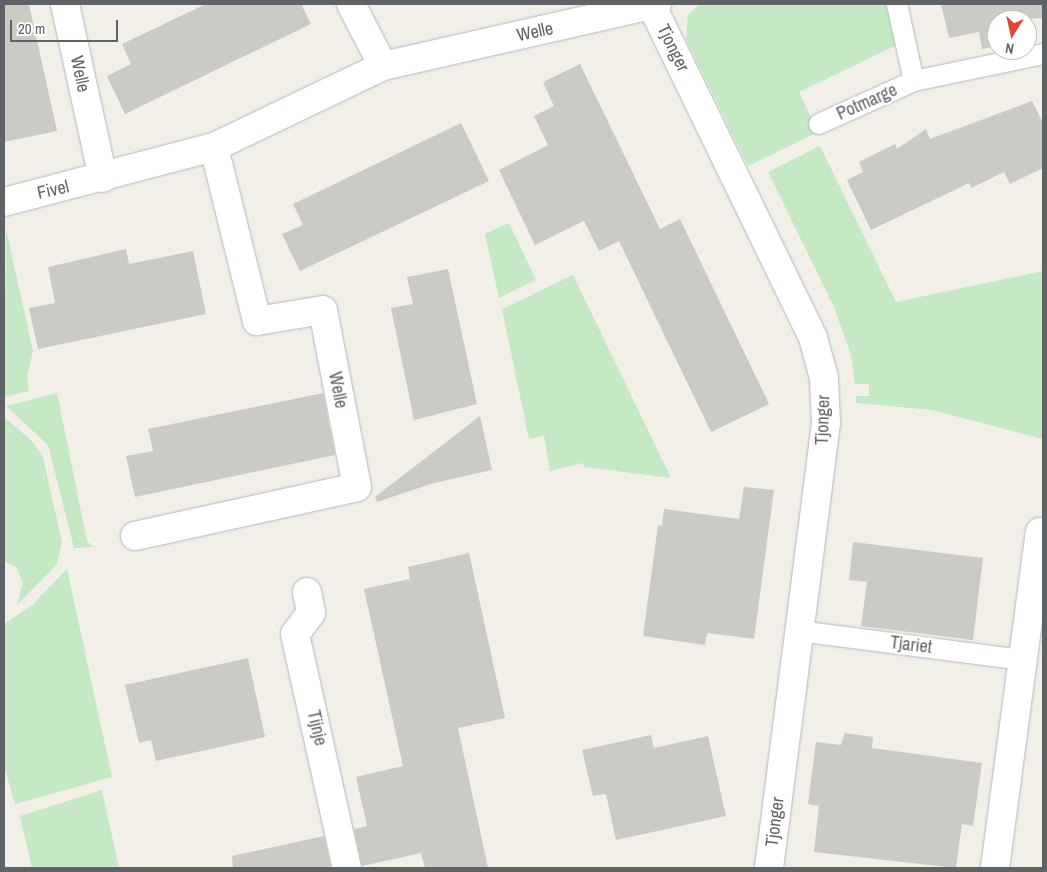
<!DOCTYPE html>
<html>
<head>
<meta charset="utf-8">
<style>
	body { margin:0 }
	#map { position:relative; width:1047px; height:872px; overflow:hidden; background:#f1efe8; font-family:"Archivo Narrow",sans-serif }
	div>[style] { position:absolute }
	.green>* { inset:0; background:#c5e8c5 }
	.building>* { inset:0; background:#cccac5 }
	.roads { filter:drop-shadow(0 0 1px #b5b8bc) drop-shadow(0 0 1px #b5b8bc) }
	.service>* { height:20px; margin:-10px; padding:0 10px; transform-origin:10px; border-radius:10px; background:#fff }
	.minor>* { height:28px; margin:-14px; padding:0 14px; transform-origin:14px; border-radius:14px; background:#fff }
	span { translate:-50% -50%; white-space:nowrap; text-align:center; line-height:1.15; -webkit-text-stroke:4.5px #fff; paint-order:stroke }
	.street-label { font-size:18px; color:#5f6368 }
	.frame { position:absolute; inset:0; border:5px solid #5f6368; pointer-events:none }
	.north { position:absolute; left:987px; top:10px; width:50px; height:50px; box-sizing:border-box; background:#fff; border:1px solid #bfc1c3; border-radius:50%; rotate:190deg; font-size:14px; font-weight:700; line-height:20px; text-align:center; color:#5f6368 }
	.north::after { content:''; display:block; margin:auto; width:18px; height:22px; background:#ea4335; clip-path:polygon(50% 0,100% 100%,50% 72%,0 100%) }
	.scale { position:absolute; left:10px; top:20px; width:108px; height:22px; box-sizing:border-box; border:2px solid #5f6368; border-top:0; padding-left:6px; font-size:15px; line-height:18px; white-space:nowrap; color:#5f6368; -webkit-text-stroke:4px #fff; paint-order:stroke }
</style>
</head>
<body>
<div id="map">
	<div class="green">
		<i style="clip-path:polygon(700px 4px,886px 4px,895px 46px,799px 92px,818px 132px,748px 166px,686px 39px,688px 15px)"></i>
		<i style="clip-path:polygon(820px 146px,896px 302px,1043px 271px,1043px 439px,932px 410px,856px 403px,856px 396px,869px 396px,869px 384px,855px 384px,851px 355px,834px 307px,768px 172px)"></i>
		<i style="clip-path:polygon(509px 223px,536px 280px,499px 298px,485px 234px)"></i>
		<i style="clip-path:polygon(6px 229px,33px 351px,27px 376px,29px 391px,4px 397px)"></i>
		<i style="clip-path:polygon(573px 275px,671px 478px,584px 467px,583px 463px,550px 471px,544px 436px,529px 439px,502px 309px)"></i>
		<i style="clip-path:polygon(57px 393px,87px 541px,93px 547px,74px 548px,48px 445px,6px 406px)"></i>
		<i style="clip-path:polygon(4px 417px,32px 441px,43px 457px,62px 542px,57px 564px,17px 605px,23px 583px,16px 567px,4px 561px)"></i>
		<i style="clip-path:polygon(67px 569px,112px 777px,15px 804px,4px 766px,4px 624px,32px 605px)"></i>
		<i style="clip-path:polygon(102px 790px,119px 868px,32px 868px,20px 816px)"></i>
	</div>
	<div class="building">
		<i style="clip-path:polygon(4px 4px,29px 4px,57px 131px,4px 142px)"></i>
		<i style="clip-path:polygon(206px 4px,301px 4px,311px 24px,125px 114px,107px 76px,131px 64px,122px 44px)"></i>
		<i style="clip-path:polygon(941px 4px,1043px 4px,1043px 18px,997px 20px,997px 46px,982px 49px,979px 32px,949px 38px)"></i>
		<i style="clip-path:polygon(580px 64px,660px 229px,680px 219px,769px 404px,711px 432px,619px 241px,599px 251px,584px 221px,535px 245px,499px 170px,548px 145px,534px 116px,554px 106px,543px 82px)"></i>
		<i style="clip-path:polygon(1032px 101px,1043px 123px,1043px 168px,1010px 184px,1004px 172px,971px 188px,969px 183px,871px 230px,847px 180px,863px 172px,859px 162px,895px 144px,897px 149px,926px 129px,930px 139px)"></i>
		<i style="clip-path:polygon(461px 123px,489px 181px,300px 271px,282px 234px,303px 225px,293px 204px)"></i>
		<i style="clip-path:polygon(126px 249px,129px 264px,193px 251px,206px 314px,38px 349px,29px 308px,55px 303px,48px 267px)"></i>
		<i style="clip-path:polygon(448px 269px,477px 404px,414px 420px,391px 308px,413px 304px,407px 277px)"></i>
		<i style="clip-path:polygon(323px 393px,335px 455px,135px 497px,126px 456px,153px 451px,148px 429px)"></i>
		<i style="clip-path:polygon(480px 416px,492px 470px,434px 483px,377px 502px,375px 497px)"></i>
		<i style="clip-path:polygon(744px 487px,774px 490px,754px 639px,707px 633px,705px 645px,643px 636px,658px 525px,662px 526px,664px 509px,739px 519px)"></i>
		<i style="clip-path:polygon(853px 542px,983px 558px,973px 640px,861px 626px,867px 582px,849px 580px)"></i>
		<i style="clip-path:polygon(469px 553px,505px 718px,458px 728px,488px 868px,425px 868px,421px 853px,362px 866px,354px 829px,367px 826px,356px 777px,403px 766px,364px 589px,410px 579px,408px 567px)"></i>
		<i style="clip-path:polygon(248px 658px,265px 737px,156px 761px,151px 740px,139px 743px,125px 685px)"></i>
		<i style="clip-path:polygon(845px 733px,873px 737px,872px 748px,982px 763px,973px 826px,962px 824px,956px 868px,814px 852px,819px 806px,808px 804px,816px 742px,841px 745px)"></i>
		<i style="clip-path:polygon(651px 735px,654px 748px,708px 736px,726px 816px,616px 840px,606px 794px,593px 796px,582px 750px)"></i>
		<i style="clip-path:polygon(324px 836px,331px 868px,233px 868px,232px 856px)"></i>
	</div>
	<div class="roads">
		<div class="service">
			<i style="left:897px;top:4px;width:79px;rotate:77.6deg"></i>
			<i style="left:819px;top:124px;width:104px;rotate:-24.4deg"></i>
			<i style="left:914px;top:81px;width:132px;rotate:-11.8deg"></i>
			<i style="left:799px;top:631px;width:226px;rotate:7.4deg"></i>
		</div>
		<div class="minor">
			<i style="left:65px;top:4px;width:178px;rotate:77.7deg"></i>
			<i style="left:351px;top:4px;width:70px;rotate:62.7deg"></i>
			<i style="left:652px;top:6px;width:369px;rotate:64.1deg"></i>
			<i style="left:813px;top:338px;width:41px;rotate:74.6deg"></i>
			<i style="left:824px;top:378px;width:45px;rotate:87.5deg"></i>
			<i style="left:826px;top:423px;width:449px;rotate:97.3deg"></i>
			<i style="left:4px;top:202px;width:217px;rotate:-14.7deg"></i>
			<i style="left:214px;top:147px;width:187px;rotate:-25.6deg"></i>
			<i style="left:383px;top:66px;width:281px;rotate:-12.8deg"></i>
			<i style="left:135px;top:536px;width:227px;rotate:-12.4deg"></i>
			<i style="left:357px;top:487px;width:180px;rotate:-100.9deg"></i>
			<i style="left:323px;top:310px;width:67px;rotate:170.5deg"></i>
			<i style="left:257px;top:321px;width:179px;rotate:-103.9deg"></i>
			<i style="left:307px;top:592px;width:21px;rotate:79deg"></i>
			<i style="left:311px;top:613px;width:26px;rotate:127deg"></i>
			<i style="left:295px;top:634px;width:240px;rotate:77.5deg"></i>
			<i style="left:995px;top:868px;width:339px;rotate:-82.4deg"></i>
		</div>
	</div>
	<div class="street-label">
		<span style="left:535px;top:32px;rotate:-12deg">Welle</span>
		<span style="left:673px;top:48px;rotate:64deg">Tjonger</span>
		<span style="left:80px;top:74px;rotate:78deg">Welle</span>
		<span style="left:867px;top:102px;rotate:-24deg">Potmarge</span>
		<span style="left:53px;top:190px;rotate:-13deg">Fivel</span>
		<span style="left:338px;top:390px;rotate:79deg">Welle</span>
		<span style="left:823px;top:420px;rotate:-88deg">Tjonger</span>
		<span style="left:911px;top:645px;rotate:7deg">Tjariet</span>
		<span style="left:317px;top:728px;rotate:77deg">Tijnje</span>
		<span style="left:775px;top:822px;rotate:-83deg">Tjonger</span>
	</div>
	<div class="frame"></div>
	<div class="north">N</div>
	<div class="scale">20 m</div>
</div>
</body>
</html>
